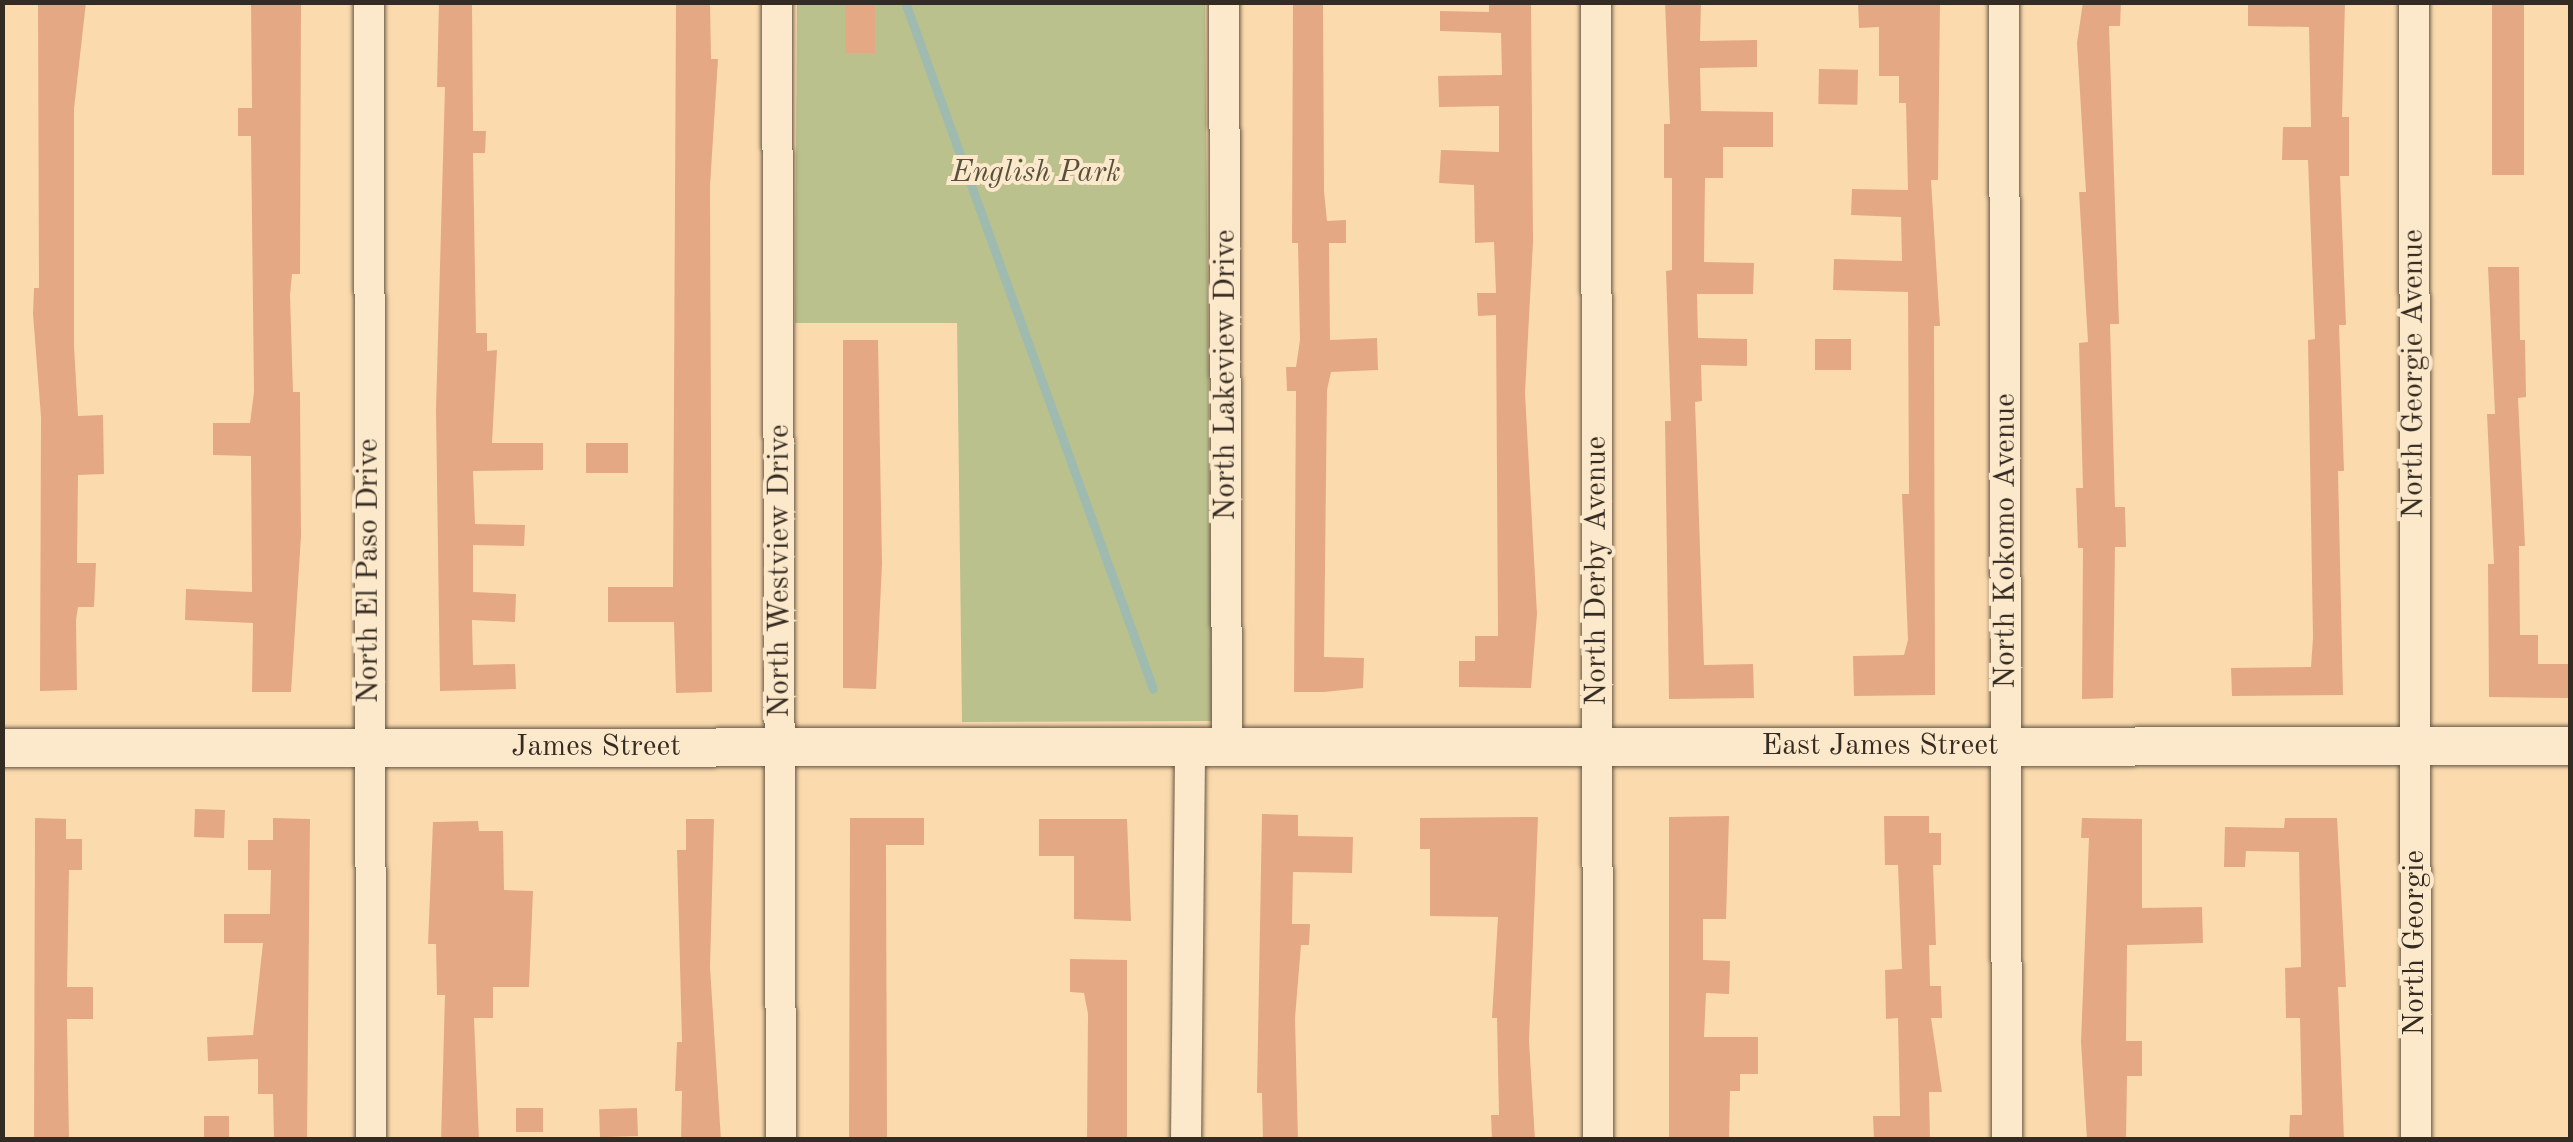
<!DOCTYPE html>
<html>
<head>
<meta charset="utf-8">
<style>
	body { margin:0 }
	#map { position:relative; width:2573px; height:1142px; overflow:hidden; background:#fbdbae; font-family:"Old Standard TT",serif }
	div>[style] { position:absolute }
	.green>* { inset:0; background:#bbc18d }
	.stream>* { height:9px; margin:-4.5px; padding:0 4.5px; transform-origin:4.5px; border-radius:4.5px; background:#9fbbaf }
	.building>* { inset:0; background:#e5a884; transform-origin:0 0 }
	.roads { filter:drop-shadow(0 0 2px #665745) drop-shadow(0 0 2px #665745) }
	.minor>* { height:30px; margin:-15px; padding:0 15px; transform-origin:15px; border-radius:15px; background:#fce8ca }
	.tertiary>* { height:38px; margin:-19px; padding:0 19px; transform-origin:19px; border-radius:19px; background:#fce8ca }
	span { translate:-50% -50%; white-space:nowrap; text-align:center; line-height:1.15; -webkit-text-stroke:8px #fce8ca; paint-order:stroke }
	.park-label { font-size:30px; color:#56503d; font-style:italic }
	.street-label { font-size:30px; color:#342b22 }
	.frame { position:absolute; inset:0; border:5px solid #342b22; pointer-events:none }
</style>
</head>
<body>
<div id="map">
	<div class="green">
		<i style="clip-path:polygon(797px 3px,1205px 3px,1212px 721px,962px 722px,957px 323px,795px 323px)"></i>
	</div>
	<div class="stream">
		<i style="left:905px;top:2px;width:730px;rotate:70.15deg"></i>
	</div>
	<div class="building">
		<i style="clip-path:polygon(38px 2px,86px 2px,74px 109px,74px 346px,78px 416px,103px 415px,104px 474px,78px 475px,77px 563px,96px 563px,94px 607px,78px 607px,76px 620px,77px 690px,40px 691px,41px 417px,33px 314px,34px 288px,39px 288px)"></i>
		<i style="clip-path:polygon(251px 2px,301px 2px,300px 274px,292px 274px,290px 295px,293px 392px,300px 392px,301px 536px,291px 692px,252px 692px,253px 623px,185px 620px,186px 589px,252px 592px,251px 456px,213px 455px,213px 423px,250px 423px,254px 392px,251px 136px,238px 136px,238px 108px,252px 108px)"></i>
		<i style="clip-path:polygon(439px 2px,472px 2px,473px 131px,486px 131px,485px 153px,473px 153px,476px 333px,487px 333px,487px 351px,497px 350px,492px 443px,543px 443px,543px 470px,473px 471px,475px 524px,525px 525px,524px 546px,473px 545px,473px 592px,516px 594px,515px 622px,472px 620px,473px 665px,515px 664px,516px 689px,440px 691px,436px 409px,445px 87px,437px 87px)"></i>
		<i style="clip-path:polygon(676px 2px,710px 2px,711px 59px,718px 59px,710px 186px,712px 692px,676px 693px,674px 622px,608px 622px,608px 587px,673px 587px)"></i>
		<i style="left:845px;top:2px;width:30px;height:51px"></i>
		<i style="clip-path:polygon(1293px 2px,1323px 2px,1324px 191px,1327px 221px,1346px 220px,1346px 243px,1329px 243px,1330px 340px,1377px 338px,1378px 370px,1331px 372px,1327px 390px,1324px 657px,1364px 658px,1363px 688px,1324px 692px,1294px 692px,1296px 391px,1287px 391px,1286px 367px,1296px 367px,1300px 340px,1298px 243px,1292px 243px)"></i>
		<i style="clip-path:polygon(1498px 2px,1531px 2px,1533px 242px,1525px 393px,1537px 614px,1531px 688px,1459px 687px,1459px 661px,1475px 661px,1475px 636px,1498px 636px,1496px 315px,1478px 316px,1477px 293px,1496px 293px,1494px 242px,1475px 243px,1474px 185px,1439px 183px,1441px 150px,1499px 152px,1499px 106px,1439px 107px,1438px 76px,1502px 75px,1501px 33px,1440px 31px,1440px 11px,1489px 12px,1489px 3px)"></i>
		<i style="clip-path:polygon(1665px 2px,1701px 2px,1700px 41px,1757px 40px,1757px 67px,1700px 68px,1701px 111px,1773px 112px,1773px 147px,1723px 147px,1723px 178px,1705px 178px,1704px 262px,1754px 263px,1753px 294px,1697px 294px,1698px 338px,1747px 339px,1747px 366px,1701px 365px,1702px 401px,1695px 402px,1704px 665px,1753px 664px,1754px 698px,1669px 699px,1665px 421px,1671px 421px,1666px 271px,1672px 270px,1672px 178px,1664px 178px,1664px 124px,1670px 124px)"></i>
		<i style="clip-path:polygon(1858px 2px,1940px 2px,1938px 180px,1931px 180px,1940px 326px,1934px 326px,1935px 695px,1854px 696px,1853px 656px,1904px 655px,1908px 640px,1902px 494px,1909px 494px,1908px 292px,1833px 290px,1834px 259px,1902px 261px,1901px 217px,1851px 215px,1852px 189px,1908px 190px,1906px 103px,1899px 103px,1899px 76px,1879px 76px,1879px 27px,1859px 28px)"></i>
		<i style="clip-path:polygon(2083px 2px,2121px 2px,2120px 26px,2109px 26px,2119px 324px,2110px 324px,2115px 507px,2125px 507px,2126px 547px,2115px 547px,2113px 698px,2082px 699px,2083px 548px,2078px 548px,2076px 488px,2083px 488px,2079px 343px,2088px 342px,2079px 192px,2086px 192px,2077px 43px)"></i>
		<i style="clip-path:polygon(2248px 2px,2345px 2px,2342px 117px,2349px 117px,2349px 176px,2340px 176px,2346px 325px,2339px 325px,2344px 471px,2338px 471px,2343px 695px,2232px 696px,2231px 668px,2311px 667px,2313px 638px,2308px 340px,2315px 339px,2308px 160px,2282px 160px,2283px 127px,2311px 127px,2309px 27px,2248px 26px)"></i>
		<i style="left:2492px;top:2px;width:32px;height:173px"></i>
		<i style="left:1819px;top:69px;width:39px;height:35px;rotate:1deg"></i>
		<i style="clip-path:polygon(2488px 267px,2519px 267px,2520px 340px,2525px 340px,2526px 397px,2518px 398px,2525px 546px,2519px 546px,2520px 635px,2538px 635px,2538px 664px,2570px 664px,2570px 698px,2489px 697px,2488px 564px,2494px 564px,2487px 414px,2495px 414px)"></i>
		<i style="left:1815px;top:339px;width:36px;height:31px"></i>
		<i style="clip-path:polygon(843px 340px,878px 340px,882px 564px,876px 689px,843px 688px)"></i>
		<i style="left:586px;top:443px;width:42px;height:30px"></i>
		<i style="left:195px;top:809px;width:30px;height:28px;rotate:2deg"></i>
		<i style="clip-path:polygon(1262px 814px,1298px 815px,1298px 836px,1353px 837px,1352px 873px,1293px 872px,1292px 924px,1310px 924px,1309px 945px,1301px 945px,1295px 1018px,1298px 1140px,1263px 1140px,1262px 1093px,1257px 1093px)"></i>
		<i style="clip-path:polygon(1729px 816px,1726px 919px,1703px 919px,1703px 960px,1730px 961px,1729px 994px,1706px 993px,1704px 1037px,1758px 1037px,1758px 1074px,1740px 1074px,1740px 1091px,1730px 1091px,1729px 1140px,1669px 1140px,1669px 817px)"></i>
		<i style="clip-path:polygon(1884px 816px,1929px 816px,1929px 833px,1941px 833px,1941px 865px,1933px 865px,1936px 945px,1929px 945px,1930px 986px,1941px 986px,1942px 1018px,1931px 1018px,1942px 1092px,1929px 1092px,1930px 1140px,1874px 1140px,1873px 1116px,1900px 1116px,1898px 1018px,1886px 1019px,1885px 970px,1902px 969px,1898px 865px,1885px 865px)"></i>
		<i style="clip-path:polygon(1538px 817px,1529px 1041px,1535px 1140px,1492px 1140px,1491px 1115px,1499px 1115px,1497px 1018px,1492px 1018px,1498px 917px,1430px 916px,1430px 849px,1420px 849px,1420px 818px)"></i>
		<i style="clip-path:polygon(35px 818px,66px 819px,66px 839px,82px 839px,82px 870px,69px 870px,67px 987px,93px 987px,93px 1019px,67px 1019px,69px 1140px,34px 1140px)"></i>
		<i style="clip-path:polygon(273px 818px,310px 819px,307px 1140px,274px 1140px,273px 1094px,258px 1094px,258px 1059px,208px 1061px,207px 1037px,253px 1035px,263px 943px,224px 943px,224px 914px,270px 914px,271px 870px,248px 870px,248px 840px,273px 840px)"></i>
		<i style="clip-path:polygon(850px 818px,924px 818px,924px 845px,886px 845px,887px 1140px,849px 1140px)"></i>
		<i style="clip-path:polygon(2082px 818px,2142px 819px,2142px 908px,2202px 907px,2203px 943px,2127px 945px,2126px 1041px,2142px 1041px,2142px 1076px,2127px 1076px,2126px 1140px,2087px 1140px,2081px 1042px,2089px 838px,2081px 838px)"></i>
		<i style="clip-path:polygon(2285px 818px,2337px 818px,2345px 966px,2346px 987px,2338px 987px,2344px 1140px,2289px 1140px,2290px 1115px,2302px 1115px,2300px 1018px,2286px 1018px,2285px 968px,2301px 967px,2299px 852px,2246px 851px,2245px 867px,2224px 867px,2225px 827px,2284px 828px)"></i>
		<i style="clip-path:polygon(686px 819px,714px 819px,710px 967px,721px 1140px,681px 1140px,682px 1091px,675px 1091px,677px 1042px,682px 1042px,677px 850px,686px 850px)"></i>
		<i style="clip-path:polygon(1039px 819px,1127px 819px,1131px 921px,1074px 919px,1074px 856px,1039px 856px)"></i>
		<i style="clip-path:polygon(478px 821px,479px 831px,503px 831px,504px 890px,533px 891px,529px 987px,493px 987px,493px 1018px,474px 1018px,479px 1140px,441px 1140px,445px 995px,437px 995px,436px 944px,428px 944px,433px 822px)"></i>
		<i style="clip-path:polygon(1070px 959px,1127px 960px,1127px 1140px,1087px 1140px,1088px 1014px,1084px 993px,1070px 992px)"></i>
		<i style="left:516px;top:1108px;width:27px;height:24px"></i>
		<i style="left:637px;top:1108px;width:28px;height:38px;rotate:88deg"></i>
		<i style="left:204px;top:1116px;width:25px;height:24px"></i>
	</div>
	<div class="roads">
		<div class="minor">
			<i style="left:369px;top:2px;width:1138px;rotate:89.9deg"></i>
			<i style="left:777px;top:2px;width:1138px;rotate:89.8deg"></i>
			<i style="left:1224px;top:2px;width:745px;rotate:89.77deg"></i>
			<i style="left:1596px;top:2px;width:1138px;rotate:89.9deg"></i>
			<i style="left:2004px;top:2px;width:1138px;rotate:89.85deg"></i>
			<i style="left:2414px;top:2px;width:1138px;rotate:89.9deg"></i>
			<i style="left:1186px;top:1140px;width:392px;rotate:-89.4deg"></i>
		</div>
		<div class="tertiary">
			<i style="left:2px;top:748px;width:2568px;rotate:-0.04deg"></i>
		</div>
	</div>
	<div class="park-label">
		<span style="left:1036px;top:173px">English Park</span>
	</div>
	<div class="street-label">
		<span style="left:2414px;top:374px;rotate:-90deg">North Georgie Avenue</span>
		<span style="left:1226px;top:375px;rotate:-90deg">North Lakeview Drive</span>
		<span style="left:2006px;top:541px;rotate:-90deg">North Kokomo Avenue</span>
		<span style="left:369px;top:571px;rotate:-90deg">North El Paso Drive</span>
		<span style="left:780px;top:571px;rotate:-90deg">North Westview Drive</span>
		<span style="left:1597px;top:571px;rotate:-90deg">North Derby Avenue</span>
		<span style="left:1880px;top:746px">East James Street</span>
		<span style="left:596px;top:747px">James Street</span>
		<span style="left:2415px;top:943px;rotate:-90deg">North Georgie</span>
	</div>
	<div class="frame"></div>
</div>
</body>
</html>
